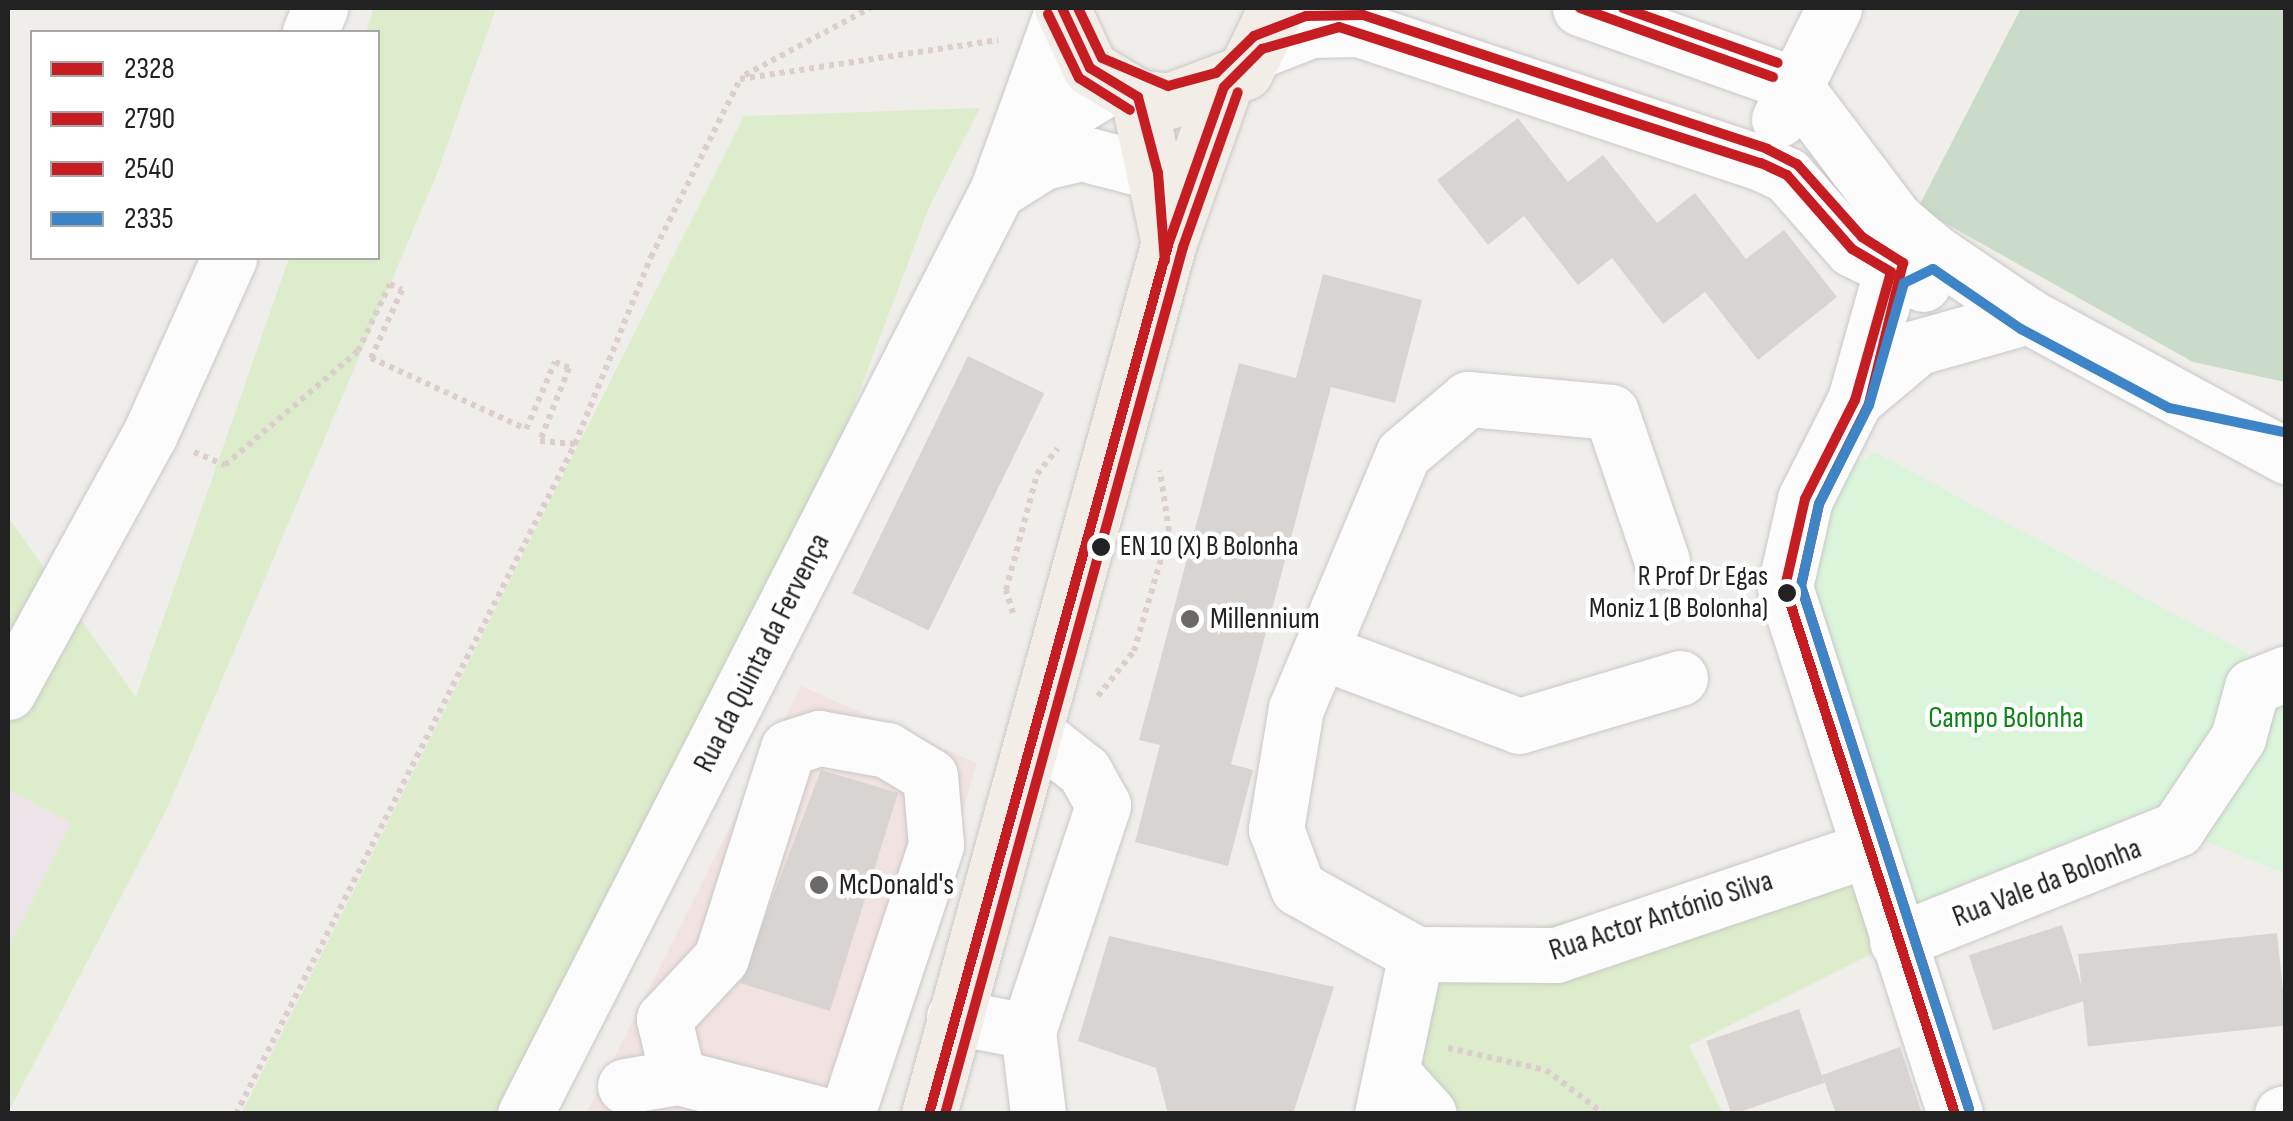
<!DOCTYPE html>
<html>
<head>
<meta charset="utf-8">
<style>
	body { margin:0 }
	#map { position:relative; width:2293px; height:1121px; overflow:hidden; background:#f0eeeb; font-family:"Sofia Sans Condensed",sans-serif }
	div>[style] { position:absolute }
	.commercial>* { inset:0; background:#f1e3e1 }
	.industrial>* { inset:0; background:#ede4e9 }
	.grass>* { inset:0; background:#ddeccb }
	.cemetery>* { inset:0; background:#cadbca }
	.park>* { inset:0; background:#daf5da }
	.building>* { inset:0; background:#d7d4d2; transform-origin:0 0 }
	.path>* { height:6px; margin-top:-3px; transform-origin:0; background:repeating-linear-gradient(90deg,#dccecd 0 5px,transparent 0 10px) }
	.roads { filter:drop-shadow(0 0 2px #c9c8c7) drop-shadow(0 0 2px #c9c8c7) }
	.minor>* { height:55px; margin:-27.5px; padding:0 27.5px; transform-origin:27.5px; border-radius:27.5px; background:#fdfcfc }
	.major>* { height:55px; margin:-27.5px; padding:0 27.5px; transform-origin:27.5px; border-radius:27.5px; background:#f3ede7 }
	.bus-1>* { height:10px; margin:-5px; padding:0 5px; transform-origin:5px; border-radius:5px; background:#c61d23 }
	.bus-2>* { height:10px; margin:-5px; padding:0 5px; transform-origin:5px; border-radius:5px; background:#c61d23 }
	.bus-3>* { height:10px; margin:-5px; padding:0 5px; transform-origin:5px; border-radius:5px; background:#c61d23 }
	.bus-4>* { height:10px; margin:-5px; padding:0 5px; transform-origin:5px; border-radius:5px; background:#3d85c6 }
	.dots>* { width:28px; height:28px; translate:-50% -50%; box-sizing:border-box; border:5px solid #fff; border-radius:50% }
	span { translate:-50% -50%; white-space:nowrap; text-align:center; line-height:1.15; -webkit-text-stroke:9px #fff; paint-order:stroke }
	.bus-label { font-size:28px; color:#222 }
	.left { translate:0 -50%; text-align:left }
	.right { translate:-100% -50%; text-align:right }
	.poi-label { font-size:30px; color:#222 }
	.street-label { font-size:30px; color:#222 }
	.park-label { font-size:30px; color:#0c8416 }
	.frame { position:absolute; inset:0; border:10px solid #222; pointer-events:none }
	.legend { position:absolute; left:30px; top:30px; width:350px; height:230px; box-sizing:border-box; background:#fff; border:2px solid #a7a7a7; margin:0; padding:12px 18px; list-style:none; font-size:30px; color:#222 }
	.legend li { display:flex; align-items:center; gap:20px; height:50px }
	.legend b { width:50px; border:2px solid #a7a7a7 }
</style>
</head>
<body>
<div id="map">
	<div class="commercial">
		<i style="clip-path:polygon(801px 686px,977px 763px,873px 1113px,586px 1114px)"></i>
	</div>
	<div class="industrial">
		<i style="clip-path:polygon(8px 790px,71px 823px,8px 950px)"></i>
	</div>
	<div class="grass">
		<i style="clip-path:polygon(374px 8px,496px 8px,436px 176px,167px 809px,8px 1113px,8px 950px,71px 823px,8px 790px,8px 517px,136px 697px,289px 258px,378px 258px,378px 32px,366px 32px)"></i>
		<i style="clip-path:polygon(980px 108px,930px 205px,758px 659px,525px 1113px,241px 1114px,744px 116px)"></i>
		<i style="clip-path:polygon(1828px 862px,1897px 941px,1689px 1046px,1723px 1113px,1405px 1113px,1416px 954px)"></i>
	</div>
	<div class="cemetery">
		<i style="clip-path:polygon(2021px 8px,2285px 8px,2285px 382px,2193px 362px,1918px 208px)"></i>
	</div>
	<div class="park">
		<i style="clip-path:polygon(1875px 452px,2285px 674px,2285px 873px,2177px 830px,1897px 941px,1804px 666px,1805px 499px)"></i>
	</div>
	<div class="building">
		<i style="clip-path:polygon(1518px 118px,1568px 182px,1603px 155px,1657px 223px,1695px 193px,1746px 259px,1784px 230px,1837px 297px,1758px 360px,1705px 292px,1663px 324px,1612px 258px,1578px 285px,1524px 216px,1488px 245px,1437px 180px)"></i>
		<i style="clip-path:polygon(1323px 274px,1422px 300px,1395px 403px,1331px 387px,1231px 764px,1253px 770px,1228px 866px,1135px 842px,1160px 745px,1139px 740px,1239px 363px,1296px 378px)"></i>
		<i style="left:968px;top:356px;width:85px;height:264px;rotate:26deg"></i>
		<i style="clip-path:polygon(821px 770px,898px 793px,830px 1011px,740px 983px)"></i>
		<i style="left:2062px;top:925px;width:79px;height:98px;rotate:72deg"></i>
		<i style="left:2277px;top:933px;width:93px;height:200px;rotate:84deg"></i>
		<i style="clip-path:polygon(1109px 936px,1334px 987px,1293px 1114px,1168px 1114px,1156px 1068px,1078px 1041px)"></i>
		<i style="left:1799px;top:1009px;width:78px;height:98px;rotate:71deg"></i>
		<i style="clip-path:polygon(1900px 1047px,1922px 1114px,1836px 1114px,1822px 1075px)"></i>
	</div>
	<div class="path">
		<i style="left:745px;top:75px;width:142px;rotate:-28.2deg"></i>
		<i style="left:194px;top:452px;width:34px;rotate:23deg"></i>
		<i style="left:225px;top:465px;width:175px;rotate:-40.6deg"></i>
		<i style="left:358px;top:351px;width:74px;rotate:-64.5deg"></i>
		<i style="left:390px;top:284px;width:13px;rotate:27deg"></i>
		<i style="left:402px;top:290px;width:75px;rotate:114.5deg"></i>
		<i style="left:371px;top:358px;width:170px;rotate:24.6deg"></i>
		<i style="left:526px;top:429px;width:73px;rotate:-66.6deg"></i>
		<i style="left:555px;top:362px;width:15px;rotate:23deg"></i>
		<i style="left:569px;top:368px;width:79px;rotate:111.7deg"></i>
		<i style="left:540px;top:441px;width:35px;rotate:5deg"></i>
		<i style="left:1705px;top:587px;width:38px;rotate:-22deg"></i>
		<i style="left:1013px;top:613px;width:24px;rotate:-107deg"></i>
		<i style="left:1006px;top:590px;width:120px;rotate:-75deg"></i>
		<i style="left:1037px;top:474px;width:33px;rotate:-51deg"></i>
		<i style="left:1098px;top:696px;width:58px;rotate:-51.3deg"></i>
		<i style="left:1134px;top:651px;width:125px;rotate:-73.7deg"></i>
		<i style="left:1169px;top:531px;width:61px;rotate:-98.5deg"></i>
		<i style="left:1448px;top:1048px;width:100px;rotate:12.7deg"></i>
		<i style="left:1546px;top:1070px;width:73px;rotate:37.2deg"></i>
		<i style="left:236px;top:1114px;width:751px;rotate:-63.16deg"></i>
		<i style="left:575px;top:444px;width:202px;rotate:-67.9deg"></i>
		<i style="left:651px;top:257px;width:199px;rotate:-63.4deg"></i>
		<i style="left:740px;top:79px;width:261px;rotate:-8.6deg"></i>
	</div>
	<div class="roads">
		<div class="minor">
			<i style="left:1580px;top:8px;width:226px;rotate:19.6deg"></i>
			<i style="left:1793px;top:84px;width:169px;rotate:52.9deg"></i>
			<i style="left:1895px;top:219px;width:51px;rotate:40.2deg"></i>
			<i style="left:1934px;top:252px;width:114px;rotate:34.2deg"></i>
			<i style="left:2028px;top:316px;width:294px;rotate:28.5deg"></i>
			<i style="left:310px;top:32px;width:26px;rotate:-67deg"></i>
			<i style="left:1262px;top:49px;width:53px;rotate:-21.2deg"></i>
			<i style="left:1311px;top:30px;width:47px;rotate:-1.2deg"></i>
			<i style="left:1358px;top:29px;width:425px;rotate:18.4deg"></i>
			<i style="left:1761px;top:163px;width:29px;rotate:25deg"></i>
			<i style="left:1787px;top:175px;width:98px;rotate:48.7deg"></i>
			<i style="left:1852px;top:249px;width:79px;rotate:26.2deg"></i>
			<i style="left:1779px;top:119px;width:124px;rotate:-63.6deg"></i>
			<i style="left:1018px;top:166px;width:81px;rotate:-46deg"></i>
			<i style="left:1074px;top:108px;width:44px;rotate:-31.2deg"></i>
			<i style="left:997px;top:191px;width:54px;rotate:-32.2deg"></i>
			<i style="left:1043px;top:162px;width:39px;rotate:-13deg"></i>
			<i style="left:1081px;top:153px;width:80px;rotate:14.6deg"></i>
			<i style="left:1934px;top:252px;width:47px;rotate:155.1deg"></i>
			<i style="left:1891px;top:272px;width:133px;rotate:105.7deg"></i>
			<i style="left:1855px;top:400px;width:111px;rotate:116.8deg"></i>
			<i style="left:1805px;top:499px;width:90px;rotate:102.8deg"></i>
			<i style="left:1785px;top:587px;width:554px;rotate:72.12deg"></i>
			<i style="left:1855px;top:400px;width:82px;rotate:-40.1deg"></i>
			<i style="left:1918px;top:347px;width:114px;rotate:-15.7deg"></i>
			<i style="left:1662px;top:561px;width:157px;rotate:-108.9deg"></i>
			<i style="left:1611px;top:412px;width:144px;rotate:-174.8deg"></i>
			<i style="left:1468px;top:399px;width:85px;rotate:139.8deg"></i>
			<i style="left:1403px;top:454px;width:276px;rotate:112.8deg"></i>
			<i style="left:1296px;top:708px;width:123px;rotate:99.4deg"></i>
			<i style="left:1276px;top:829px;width:63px;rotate:69.6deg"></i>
			<i style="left:1298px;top:888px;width:135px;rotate:29.2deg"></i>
			<i style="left:1416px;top:954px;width:140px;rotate:0.4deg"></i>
			<i style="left:1556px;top:955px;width:327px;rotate:-18.7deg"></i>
			<i style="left:1325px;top:653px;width:207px;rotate:20.6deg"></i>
			<i style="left:1519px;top:726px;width:168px;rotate:-16.6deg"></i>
			<i style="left:8px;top:692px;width:294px;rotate:-61.2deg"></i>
			<i style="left:150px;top:434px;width:193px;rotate:-65.8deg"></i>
			<i style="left:1897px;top:941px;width:302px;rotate:-21.8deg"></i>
			<i style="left:2177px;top:829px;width:110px;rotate:-56.2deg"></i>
			<i style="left:2238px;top:738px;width:53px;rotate:-74.6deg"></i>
			<i style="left:2252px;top:687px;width:37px;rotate:-22deg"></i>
			<i style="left:954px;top:1017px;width:75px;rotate:10.7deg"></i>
			<i style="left:1028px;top:1031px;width:84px;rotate:83.1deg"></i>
			<i style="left:1028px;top:1031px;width:238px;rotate:-71.6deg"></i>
			<i style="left:1103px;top:805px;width:39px;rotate:-119deg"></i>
			<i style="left:1084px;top:771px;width:60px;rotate:-141.8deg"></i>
			<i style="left:1394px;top:1075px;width:52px;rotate:48.1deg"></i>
			<i style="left:678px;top:1077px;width:60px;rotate:-103.6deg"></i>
			<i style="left:664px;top:1019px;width:83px;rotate:-46.9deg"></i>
			<i style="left:721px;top:958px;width:220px;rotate:-72.3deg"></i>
			<i style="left:788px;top:748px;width:33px;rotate:-18deg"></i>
			<i style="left:819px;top:738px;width:69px;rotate:10deg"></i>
			<i style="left:887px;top:750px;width:50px;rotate:31.2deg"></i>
			<i style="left:930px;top:776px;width:69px;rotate:85deg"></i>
			<i style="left:936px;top:845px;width:283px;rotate:108.3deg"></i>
			<i style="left:625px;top:1086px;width:54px;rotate:-9.6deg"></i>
			<i style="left:678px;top:1077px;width:143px;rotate:14.6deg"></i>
			<i style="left:525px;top:1114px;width:1037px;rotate:-62.92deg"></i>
			<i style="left:997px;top:191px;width:191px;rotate:-70.1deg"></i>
			<i style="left:1382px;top:1114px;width:164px;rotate:-78deg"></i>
			<i style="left:2282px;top:1114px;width:4px;rotate:-14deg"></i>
		</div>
		<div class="major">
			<i style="left:1062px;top:8px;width:66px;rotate:65deg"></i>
			<i style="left:1090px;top:68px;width:56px;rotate:31.1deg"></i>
			<i style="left:1138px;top:97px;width:31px;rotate:7deg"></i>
			<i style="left:1169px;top:101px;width:81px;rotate:-20.9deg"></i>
			<i style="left:1245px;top:72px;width:71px;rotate:-64.2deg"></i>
			<i style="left:1138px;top:97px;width:145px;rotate:78.1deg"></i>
			<i style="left:929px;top:1114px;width:904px;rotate:-74.61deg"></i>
			<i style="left:1169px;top:242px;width:164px;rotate:-70.5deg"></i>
		</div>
	</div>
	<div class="bus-1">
		<i style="left:1062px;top:8px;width:66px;rotate:65deg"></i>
		<i style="left:1090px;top:68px;width:56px;rotate:31.1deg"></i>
		<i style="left:1138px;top:97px;width:79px;rotate:75.3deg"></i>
		<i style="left:1158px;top:173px;width:88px;rotate:85.5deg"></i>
		<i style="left:1580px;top:8px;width:205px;rotate:19.7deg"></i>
		<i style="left:929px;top:1114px;width:904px;rotate:-74.61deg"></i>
		<i style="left:1169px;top:242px;width:164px;rotate:-70.5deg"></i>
		<i style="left:1224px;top:87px;width:54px;rotate:-45deg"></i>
		<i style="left:1262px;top:49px;width:80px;rotate:-15.9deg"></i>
		<i style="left:1339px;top:27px;width:443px;rotate:17.9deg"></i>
		<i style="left:1761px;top:163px;width:29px;rotate:25deg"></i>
		<i style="left:1787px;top:175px;width:98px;rotate:48.7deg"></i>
		<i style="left:1852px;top:249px;width:45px;rotate:30.5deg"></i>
		<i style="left:1891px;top:272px;width:133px;rotate:105.7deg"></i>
		<i style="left:1855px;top:400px;width:111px;rotate:116.8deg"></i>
		<i style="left:1805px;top:499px;width:90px;rotate:102.8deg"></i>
		<i style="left:1785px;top:587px;width:554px;rotate:72.12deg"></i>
	</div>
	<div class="bus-2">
		<i style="left:1048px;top:14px;width:71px;rotate:64.2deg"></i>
		<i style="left:1079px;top:78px;width:60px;rotate:32.1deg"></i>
		<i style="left:945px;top:1114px;width:899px;rotate:-74.65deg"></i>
		<i style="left:1183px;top:247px;width:164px;rotate:-70.5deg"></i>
	</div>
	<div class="bus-3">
		<i style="left:1078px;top:8px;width:55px;rotate:64.4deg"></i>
		<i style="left:1102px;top:58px;width:72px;rotate:23deg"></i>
		<i style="left:1168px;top:86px;width:50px;rotate:-15.2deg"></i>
		<i style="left:1216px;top:73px;width:53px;rotate:-44.2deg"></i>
		<i style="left:1254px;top:36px;width:56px;rotate:-21deg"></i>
		<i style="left:1306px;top:16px;width:57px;rotate:-1deg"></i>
		<i style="left:1363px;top:15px;width:426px;rotate:18.3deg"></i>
		<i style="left:1767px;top:149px;width:34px;rotate:27deg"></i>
		<i style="left:1797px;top:164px;width:98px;rotate:48.3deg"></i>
		<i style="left:1862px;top:237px;width:49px;rotate:32.4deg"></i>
		<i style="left:1903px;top:263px;width:145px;rotate:103.6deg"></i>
		<i style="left:1869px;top:404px;width:112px;rotate:116.6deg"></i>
		<i style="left:1819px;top:504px;width:84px;rotate:102.4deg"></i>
		<i style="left:1801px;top:586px;width:549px;rotate:72.19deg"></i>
		<i style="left:1623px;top:8px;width:164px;rotate:19.5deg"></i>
	</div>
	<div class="bus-4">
		<i style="left:1969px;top:1109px;width:549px;rotate:-107.81deg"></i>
		<i style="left:1801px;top:586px;width:84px;rotate:-77.6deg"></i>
		<i style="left:1819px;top:504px;width:111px;rotate:-63.2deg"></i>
		<i style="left:1869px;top:405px;width:127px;rotate:-74deg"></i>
		<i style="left:1904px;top:283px;width:32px;rotate:-26deg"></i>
		<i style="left:1933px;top:269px;width:107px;rotate:34.3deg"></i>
		<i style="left:2021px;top:329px;width:168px;rotate:28.1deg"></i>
		<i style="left:2169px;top:408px;width:116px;rotate:11.9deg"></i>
	</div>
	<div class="dots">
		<i style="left:1101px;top:547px;background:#222"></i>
		<i style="left:1787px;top:593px;background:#222"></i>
		<i style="left:1190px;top:619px;background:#6a6968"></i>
		<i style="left:819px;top:885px;background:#6a6968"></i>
	</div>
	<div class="bus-label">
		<span class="left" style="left:1120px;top:547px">EN 10 (X) B Bolonha</span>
		<span class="right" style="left:1768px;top:593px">R Prof Dr Egas<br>Moniz 1 (B Bolonha)</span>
	</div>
	<div class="poi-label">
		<span class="left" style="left:1210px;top:619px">Millennium</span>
		<span class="left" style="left:839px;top:885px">McDonald's</span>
	</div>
	<div class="street-label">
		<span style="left:762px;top:653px;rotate:-63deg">Rua da Quinta da Fervença</span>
		<span style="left:2047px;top:883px;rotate:-21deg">Rua Vale da Bolonha</span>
		<span style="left:1661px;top:916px;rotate:-18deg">Rua Actor António Silva</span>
	</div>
	<div class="park-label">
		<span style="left:2006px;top:718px">Campo Bolonha</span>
	</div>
	<div class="frame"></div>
	<ul class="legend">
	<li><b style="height:12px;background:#c61d23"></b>2328</li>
	<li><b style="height:12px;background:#c61d23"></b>2790</li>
	<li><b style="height:12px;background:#c61d23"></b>2540</li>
	<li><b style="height:12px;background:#3d85c6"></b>2335</li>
	</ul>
</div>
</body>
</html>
